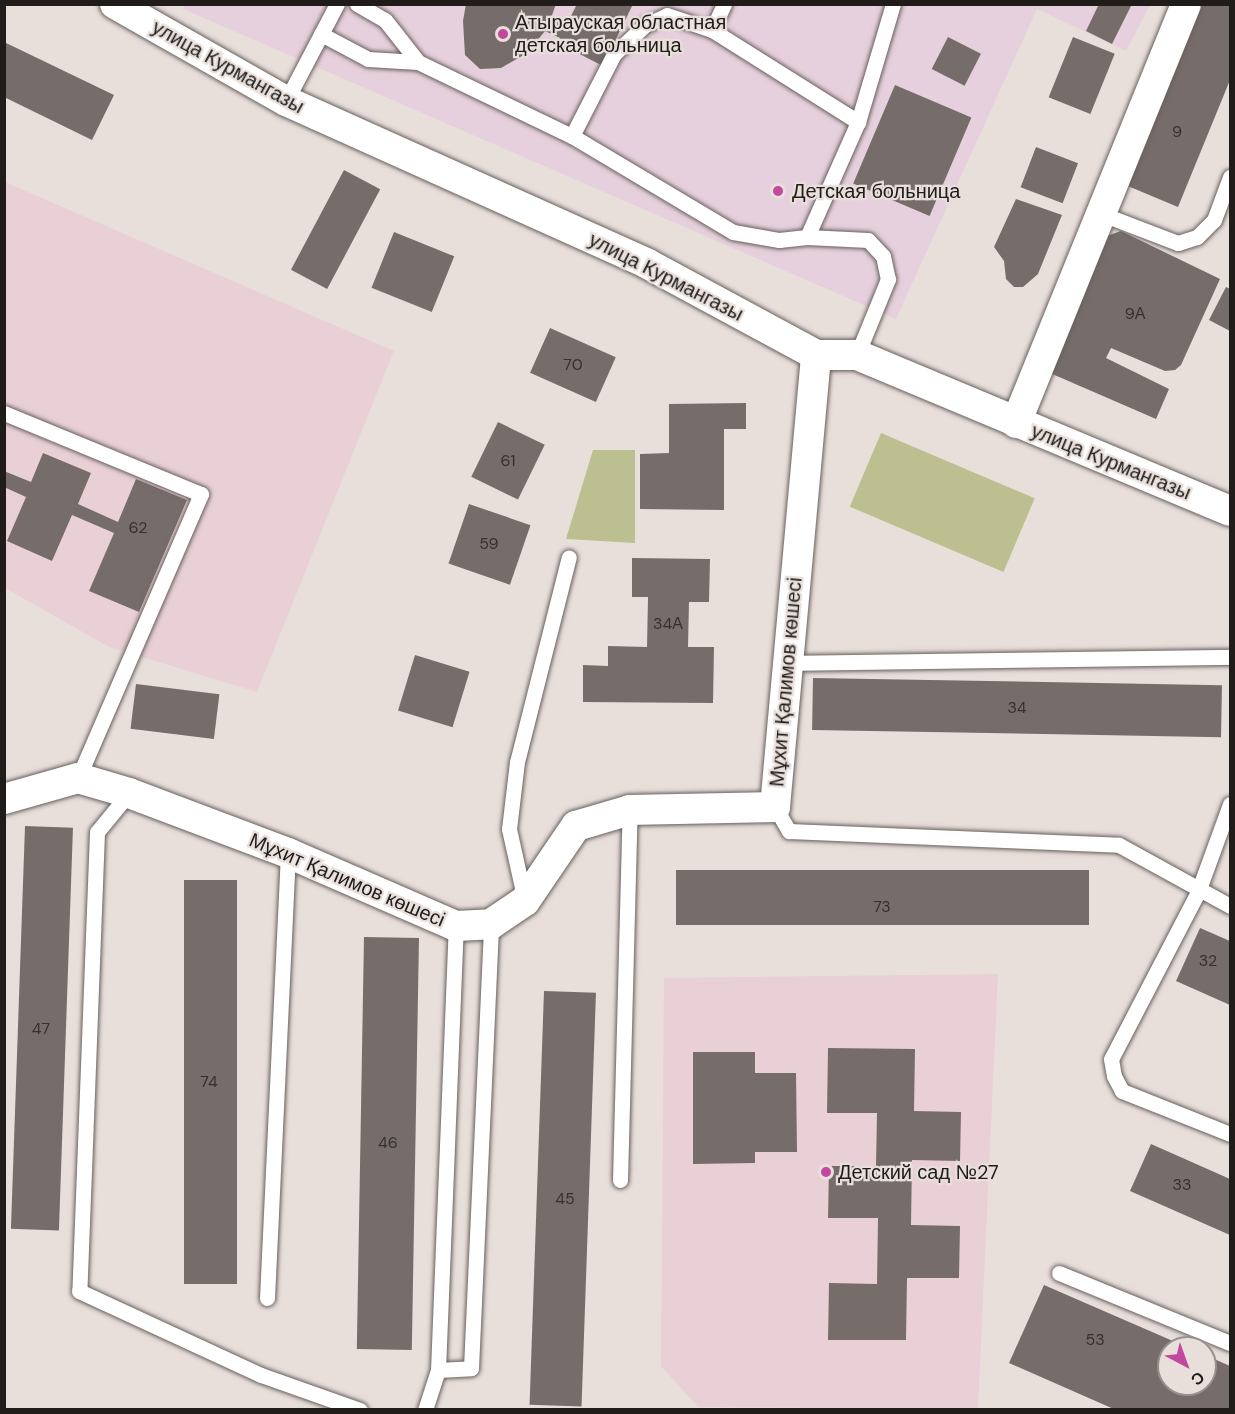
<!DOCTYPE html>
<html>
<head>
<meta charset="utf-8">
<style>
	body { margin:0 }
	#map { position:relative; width:1235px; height:1414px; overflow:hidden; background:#e8dfdb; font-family:"DM Sans",sans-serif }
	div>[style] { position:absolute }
	.education>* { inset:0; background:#e9d0d7 }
	.medical>* { inset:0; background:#e6d0dd }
	.green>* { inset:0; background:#bcbf90; transform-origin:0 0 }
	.building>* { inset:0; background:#766d6a; transform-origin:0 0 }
	.roads { filter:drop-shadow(0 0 2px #68605c) drop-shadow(0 0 2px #68605c) }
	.lane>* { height:15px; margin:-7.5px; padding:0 7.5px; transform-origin:7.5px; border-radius:7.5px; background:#fff }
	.street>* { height:30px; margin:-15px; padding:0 15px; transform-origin:15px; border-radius:15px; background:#fff }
	.dots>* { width:16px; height:16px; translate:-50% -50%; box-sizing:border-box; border:3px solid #e8dfdb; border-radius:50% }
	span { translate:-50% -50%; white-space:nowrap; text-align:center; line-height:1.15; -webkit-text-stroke:4.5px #e8dfdb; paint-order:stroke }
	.number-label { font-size:16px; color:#35302e }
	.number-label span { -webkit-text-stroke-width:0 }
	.poi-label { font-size:20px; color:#1f1c1a }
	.left { translate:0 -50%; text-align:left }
	.street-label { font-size:20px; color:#1f1c1a }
	.frame { position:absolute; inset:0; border:6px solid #1f1c1a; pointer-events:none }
	.north { position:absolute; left:1157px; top:1336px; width:60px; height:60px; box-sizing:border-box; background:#e8dfdb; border:2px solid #98918e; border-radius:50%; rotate:139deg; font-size:16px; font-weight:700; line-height:24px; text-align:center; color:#1f1c1a }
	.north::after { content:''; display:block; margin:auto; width:21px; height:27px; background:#c0489d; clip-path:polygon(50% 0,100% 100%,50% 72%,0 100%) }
</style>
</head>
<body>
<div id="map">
	<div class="education">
		<i style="clip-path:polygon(5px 182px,394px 351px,257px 692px,109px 647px,5px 588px)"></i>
		<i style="clip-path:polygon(998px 974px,978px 1409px,698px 1407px,661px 1366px,664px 978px)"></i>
	</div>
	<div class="medical">
		<i style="clip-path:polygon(185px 4px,1150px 5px,1126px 51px,1037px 9px,896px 319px,183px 9px)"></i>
	</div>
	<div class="green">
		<i style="left:881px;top:433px;width:167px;height:80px;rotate:23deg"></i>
		<i style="clip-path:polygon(593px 450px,635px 450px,635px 543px,566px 539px)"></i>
	</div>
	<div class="building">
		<i style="clip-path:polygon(466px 4px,556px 4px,551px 18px,566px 26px,577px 4px,633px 4px,603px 66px,558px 43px,560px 38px,545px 31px,527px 53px,501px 68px,480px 69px,465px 55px,463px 21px)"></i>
		<i style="clip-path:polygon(1099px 4px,1132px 4px,1112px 44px,1086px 31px)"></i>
		<i style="clip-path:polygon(1196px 4px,1230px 4px,1230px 80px,1178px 207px,1123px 184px)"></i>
		<i style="left:948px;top:37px;width:37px;height:36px;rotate:27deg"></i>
		<i style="left:1073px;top:37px;width:45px;height:65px;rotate:22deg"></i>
		<i style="clip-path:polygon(4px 42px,114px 95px,92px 140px,4px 97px)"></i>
		<i style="left:895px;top:85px;width:83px;height:107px;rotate:23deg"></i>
		<i style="left:1036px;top:147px;width:45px;height:43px;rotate:21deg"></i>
		<i style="left:344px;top:170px;width:41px;height:113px;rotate:28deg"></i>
		<i style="clip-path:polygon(1016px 199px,1062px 215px,1038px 274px,1023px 287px,1014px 287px,1006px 279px,1004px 261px,994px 247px)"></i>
		<i style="clip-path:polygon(1121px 231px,1220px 279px,1181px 365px,1175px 370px,1165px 371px,1111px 348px,1106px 358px,1169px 389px,1156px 419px,1043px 370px,1095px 240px)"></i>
		<i style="left:394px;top:232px;width:65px;height:60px;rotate:22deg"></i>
		<i style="clip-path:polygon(1226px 287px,1230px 289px,1230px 331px,1209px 320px)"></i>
		<i style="left:550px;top:328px;width:72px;height:49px;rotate:24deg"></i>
		<i style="clip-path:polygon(746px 403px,746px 429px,724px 429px,724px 510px,640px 509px,640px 454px,669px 453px,669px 404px)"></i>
		<i style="left:498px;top:422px;width:52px;height:61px;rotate:26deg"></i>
		<i style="clip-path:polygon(43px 453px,91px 473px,78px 504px,118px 522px,136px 479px,187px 500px,139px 612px,89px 591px,114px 533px,72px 515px,52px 561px,7px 541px,26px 497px,4px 487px,4px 471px,31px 482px)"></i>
		<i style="left:469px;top:504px;width:65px;height:63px;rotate:19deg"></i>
		<i style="clip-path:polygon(632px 558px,710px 559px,709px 602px,689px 602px,688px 647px,714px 647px,713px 703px,583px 702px,583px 665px,608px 666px,608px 646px,647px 647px,648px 597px,632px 597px)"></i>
		<i style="left:415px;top:655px;width:57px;height:58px;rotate:17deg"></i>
		<i style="left:813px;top:678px;width:409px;height:52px;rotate:1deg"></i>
		<i style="left:136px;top:684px;width:84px;height:45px;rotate:7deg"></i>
		<i style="left:25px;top:826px;width:48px;height:403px;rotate:2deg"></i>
		<i style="left:676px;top:870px;width:413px;height:55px"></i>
		<i style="left:184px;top:880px;width:53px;height:404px"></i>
		<i style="clip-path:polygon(1200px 928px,1230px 941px,1230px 1005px,1176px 981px)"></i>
		<i style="left:364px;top:937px;width:55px;height:412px;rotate:1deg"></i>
		<i style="left:544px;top:991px;width:52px;height:414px;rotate:2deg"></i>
		<i style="clip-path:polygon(828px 1048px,915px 1049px,914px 1111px,961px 1112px,960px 1161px,912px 1160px,911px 1225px,960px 1226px,959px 1278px,907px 1278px,906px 1340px,828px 1340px,829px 1283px,877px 1284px,878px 1218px,828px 1218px,829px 1166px,876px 1166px,877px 1113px,827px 1113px)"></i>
		<i style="clip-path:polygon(693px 1052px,755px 1052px,755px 1073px,796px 1073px,797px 1152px,755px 1152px,755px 1163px,693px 1164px)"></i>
		<i style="clip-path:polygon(1151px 1144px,1230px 1179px,1230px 1235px,1130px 1191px)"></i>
		<i style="clip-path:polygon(1044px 1285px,1189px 1348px,1169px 1348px,1169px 1384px,1205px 1384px,1205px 1355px,1230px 1366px,1230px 1410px,1116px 1410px,1009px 1363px)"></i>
	</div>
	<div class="roads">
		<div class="lane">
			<i style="left:357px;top:4px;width:32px;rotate:30deg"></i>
			<i style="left:385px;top:20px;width:53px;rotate:51.8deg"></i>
			<i style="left:418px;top:62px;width:171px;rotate:25.7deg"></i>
			<i style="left:572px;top:136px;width:187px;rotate:30.8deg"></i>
			<i style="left:733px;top:232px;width:47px;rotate:9.9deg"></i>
			<i style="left:779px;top:240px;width:28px;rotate:-6deg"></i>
			<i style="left:807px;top:237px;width:61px;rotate:2.8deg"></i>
			<i style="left:868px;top:240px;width:22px;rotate:47deg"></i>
			<i style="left:883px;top:256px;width:24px;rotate:78deg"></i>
			<i style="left:888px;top:279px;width:82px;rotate:112.2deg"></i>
			<i style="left:712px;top:30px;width:29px;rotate:-65deg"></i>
			<i style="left:321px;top:34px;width:53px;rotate:28deg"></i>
			<i style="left:368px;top:59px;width:50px;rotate:3.4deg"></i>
			<i style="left:286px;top:101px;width:110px;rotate:-62.3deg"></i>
			<i style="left:572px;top:136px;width:92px;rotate:-62.9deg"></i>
			<i style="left:614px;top:54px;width:42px;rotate:-43.1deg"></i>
			<i style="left:645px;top:25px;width:24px;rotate:-24deg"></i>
			<i style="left:667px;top:15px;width:47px;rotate:18.4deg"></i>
			<i style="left:712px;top:30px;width:173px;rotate:32.2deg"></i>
			<i style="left:1102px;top:214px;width:81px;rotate:20.9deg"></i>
			<i style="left:1178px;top:243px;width:20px;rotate:-18deg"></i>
			<i style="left:1197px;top:237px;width:24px;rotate:-45deg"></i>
			<i style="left:1214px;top:220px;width:46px;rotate:-69.6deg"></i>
			<i style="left:807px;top:237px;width:126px;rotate:-66.1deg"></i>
			<i style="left:858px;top:122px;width:123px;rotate:-73.5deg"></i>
			<i style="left:4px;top:413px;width:213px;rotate:22.4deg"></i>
			<i style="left:201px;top:494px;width:309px;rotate:113.4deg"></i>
			<i style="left:787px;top:663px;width:443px;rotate:-0.8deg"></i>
			<i style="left:129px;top:793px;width:50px;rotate:129.4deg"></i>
			<i style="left:97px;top:832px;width:459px;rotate:92.2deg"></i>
			<i style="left:79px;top:1291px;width:200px;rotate:24.8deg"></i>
			<i style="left:261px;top:1375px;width:105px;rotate:19.5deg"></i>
			<i style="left:1230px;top:804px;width:94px;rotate:110deg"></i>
			<i style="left:1198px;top:892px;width:188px;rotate:117.5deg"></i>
			<i style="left:1111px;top:1059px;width:17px;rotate:80deg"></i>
			<i style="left:1114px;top:1076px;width:17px;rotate:62deg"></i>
			<i style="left:1122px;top:1091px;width:116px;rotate:21.7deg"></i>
			<i style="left:775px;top:807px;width:28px;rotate:60deg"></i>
			<i style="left:789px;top:831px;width:330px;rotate:2.4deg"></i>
			<i style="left:1119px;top:845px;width:127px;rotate:28.8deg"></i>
			<i style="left:525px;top:901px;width:74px;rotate:-102.5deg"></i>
			<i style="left:509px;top:829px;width:67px;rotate:-83.2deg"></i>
			<i style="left:517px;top:762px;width:211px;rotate:-75.8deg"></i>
			<i style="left:620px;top:1180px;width:370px;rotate:-88.5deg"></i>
			<i style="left:1059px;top:1273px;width:185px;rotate:22.3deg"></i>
			<i style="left:267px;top:1298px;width:445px;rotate:-87.3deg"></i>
			<i style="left:438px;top:1370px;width:444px;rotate:-87.7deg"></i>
			<i style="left:425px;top:1410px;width:42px;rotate:-72deg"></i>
			<i style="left:438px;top:1370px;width:33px;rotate:-3deg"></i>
			<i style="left:471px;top:1368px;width:444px;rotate:-87.4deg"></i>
		</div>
		<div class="street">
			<i style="left:115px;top:4px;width:197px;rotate:29.6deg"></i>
			<i style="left:286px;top:101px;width:395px;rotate:24.2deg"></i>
			<i style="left:646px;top:263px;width:193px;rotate:28.4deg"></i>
			<i style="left:816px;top:355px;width:41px"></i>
			<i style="left:857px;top:355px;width:404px;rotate:22.7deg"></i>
			<i style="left:1016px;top:423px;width:452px;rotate:-67.9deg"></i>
			<i style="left:4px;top:799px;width:77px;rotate:-15.8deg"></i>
			<i style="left:78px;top:778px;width:53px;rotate:16.4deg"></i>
			<i style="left:129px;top:793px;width:170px;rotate:20.7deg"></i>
			<i style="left:288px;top:853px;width:183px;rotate:23.5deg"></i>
			<i style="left:456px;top:926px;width:35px;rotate:-3deg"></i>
			<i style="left:491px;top:924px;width:41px;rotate:-34.1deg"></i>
			<i style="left:525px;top:901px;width:91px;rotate:-55.8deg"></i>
			<i style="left:576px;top:826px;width:56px;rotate:-16.5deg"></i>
			<i style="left:630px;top:810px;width:145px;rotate:-1.2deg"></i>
			<i style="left:775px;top:807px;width:454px;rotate:-84.8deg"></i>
		</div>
	</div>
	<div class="dots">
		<i style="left:503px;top:34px;background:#c0489d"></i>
		<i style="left:778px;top:191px;background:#c0489d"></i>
		<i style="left:826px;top:1172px;background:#c0489d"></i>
	</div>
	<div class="number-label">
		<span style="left:1177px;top:132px">9</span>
		<span style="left:1135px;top:314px">9А</span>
		<span style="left:573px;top:365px">70</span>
		<span style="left:508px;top:461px">61</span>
		<span style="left:138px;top:528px">62</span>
		<span style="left:489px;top:544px">59</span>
		<span style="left:668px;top:624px">34А</span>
		<span style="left:1017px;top:708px">34</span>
		<span style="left:882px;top:907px">73</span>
		<span style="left:1208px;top:961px">32</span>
		<span style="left:41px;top:1029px">47</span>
		<span style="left:209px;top:1082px">74</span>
		<span style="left:388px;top:1143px">46</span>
		<span style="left:1182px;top:1185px">33</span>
		<span style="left:565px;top:1199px">45</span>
		<span style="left:1095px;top:1340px">53</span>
	</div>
	<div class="poi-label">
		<span class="left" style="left:515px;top:34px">Атырауская областная<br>детская больница</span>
		<span class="left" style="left:792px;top:191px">Детская больница</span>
		<span class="left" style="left:838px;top:1172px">Детский сад №27</span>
	</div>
	<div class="street-label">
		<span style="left:228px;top:67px;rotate:29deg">улица Курмангазы</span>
		<span style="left:666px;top:277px;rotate:27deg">улица Курмангазы</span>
		<span style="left:1111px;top:462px;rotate:22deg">улица Курмангазы</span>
		<span style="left:786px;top:682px;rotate:-85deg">Мұхит Қалимов көшесі</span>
		<span style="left:347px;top:880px;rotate:23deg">Мұхит Қалимов көшесі</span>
	</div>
	<div class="frame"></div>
	<div class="north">С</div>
</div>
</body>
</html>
